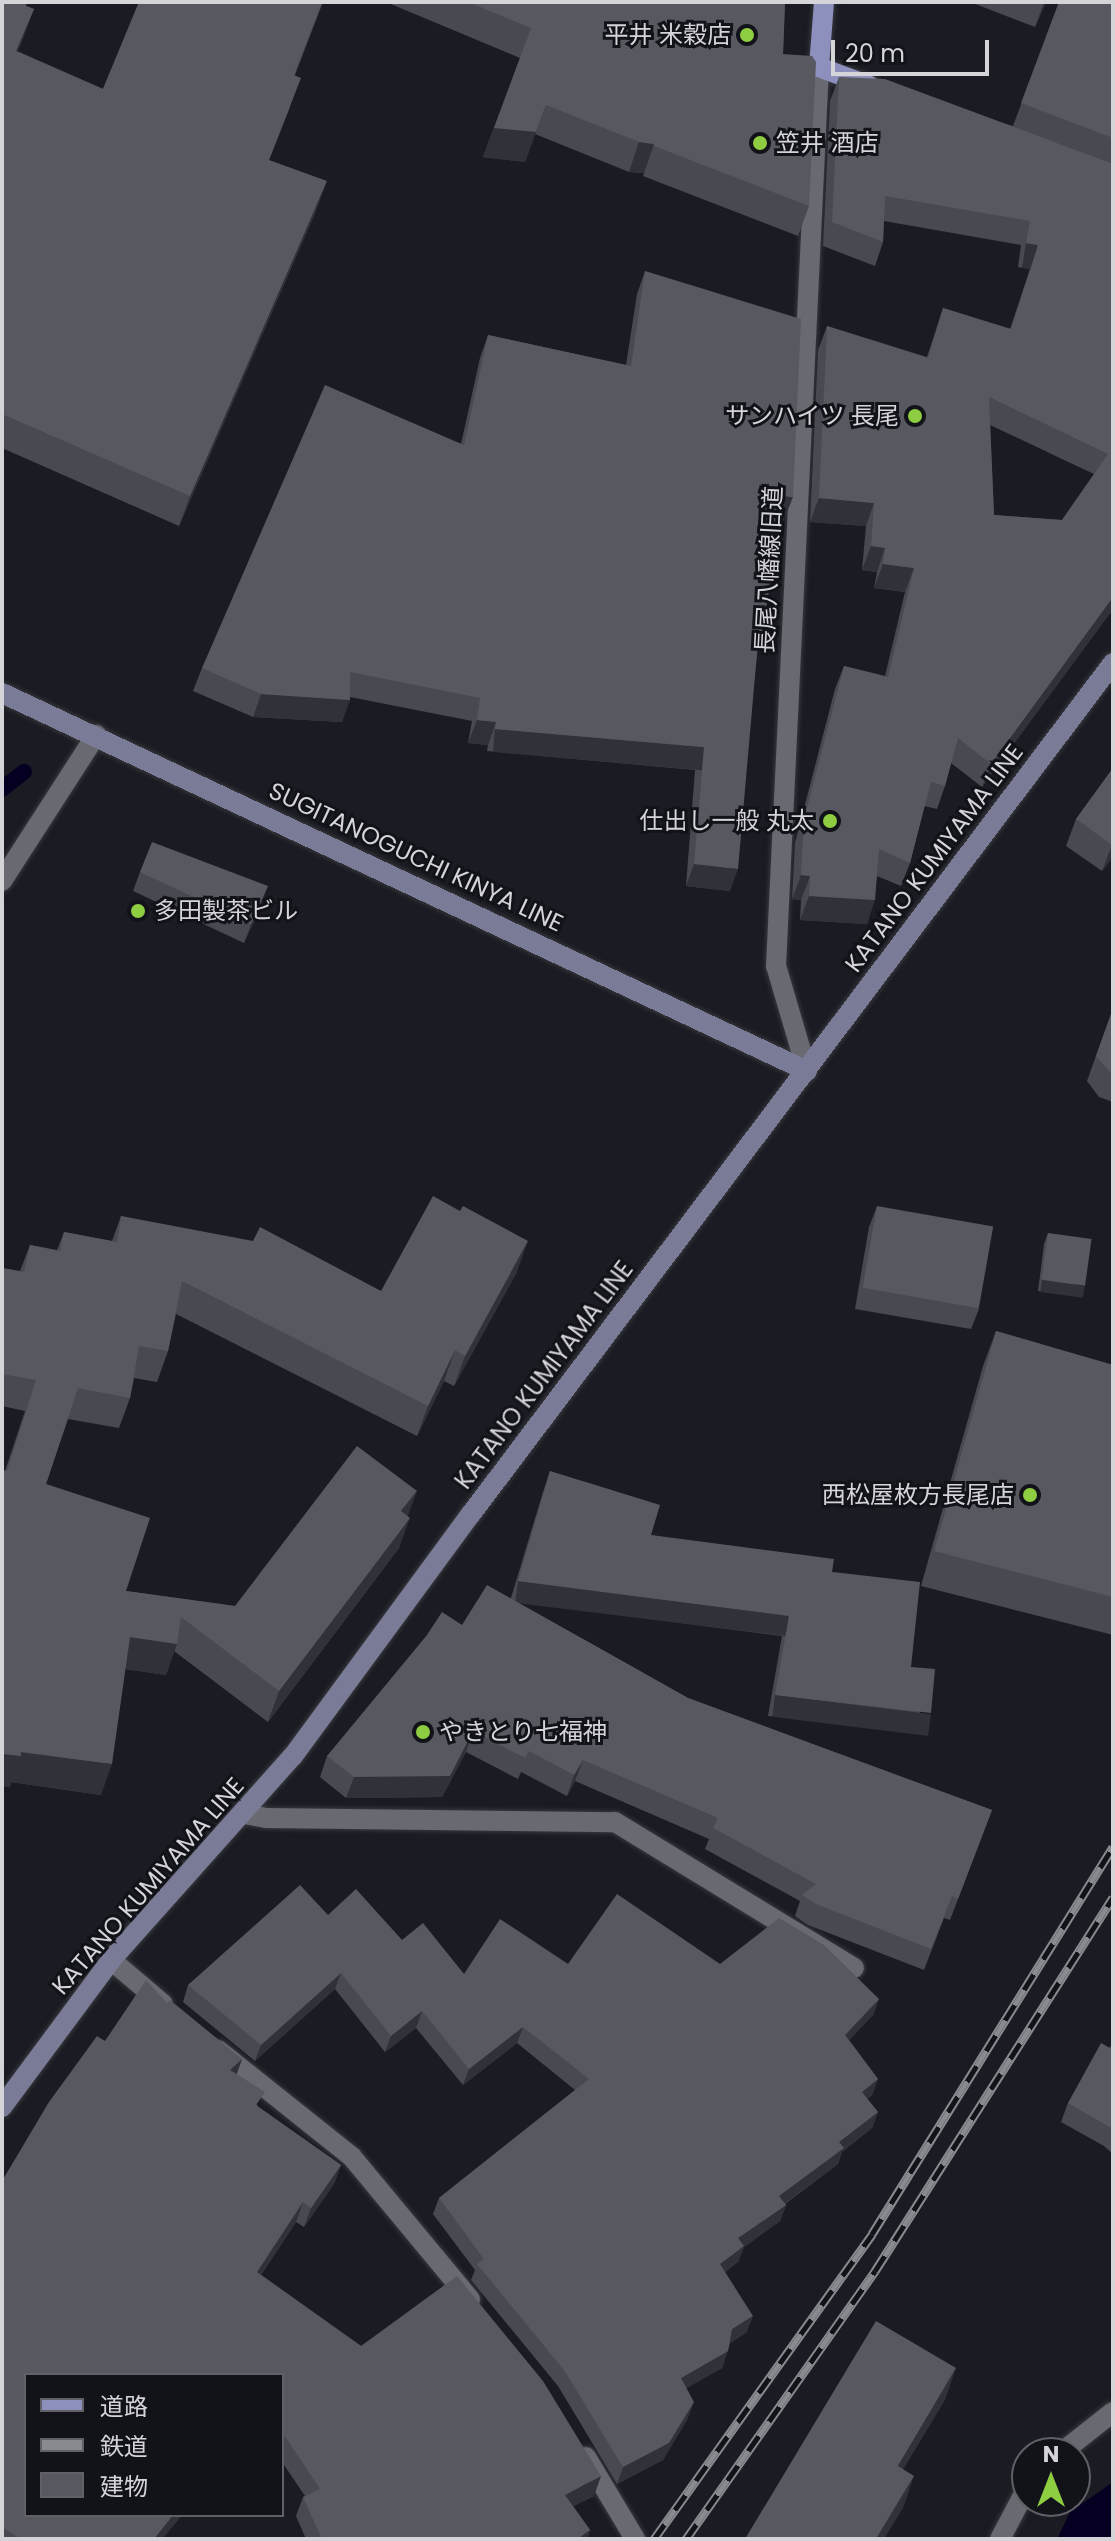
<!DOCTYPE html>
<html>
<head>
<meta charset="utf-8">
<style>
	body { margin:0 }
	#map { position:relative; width:1115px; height:2541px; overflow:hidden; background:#1b1c23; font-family:Poppins,"Noto Sans JP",sans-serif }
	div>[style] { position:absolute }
	.water>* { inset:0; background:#050022 }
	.stream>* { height:16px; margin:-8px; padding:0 8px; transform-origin:8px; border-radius:8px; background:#050022 }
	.roads { filter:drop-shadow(0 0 2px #37383d) drop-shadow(0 0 2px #37383d) }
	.minor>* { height:20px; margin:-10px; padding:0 10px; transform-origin:10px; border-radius:10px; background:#686971 }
	.secondary>* { height:20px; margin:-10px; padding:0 10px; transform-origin:10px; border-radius:10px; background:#7a7c97 }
	.primary>* { height:20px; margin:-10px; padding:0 10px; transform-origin:10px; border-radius:10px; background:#8d90bd }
	.rail>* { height:9px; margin-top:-4.5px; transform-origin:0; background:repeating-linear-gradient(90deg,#121319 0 18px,#898a90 0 36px); box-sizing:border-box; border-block:2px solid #898a90 }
	.wall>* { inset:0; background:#484951 }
	.shaded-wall>* { inset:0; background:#303139; transform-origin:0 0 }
	.building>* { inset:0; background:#585860; transform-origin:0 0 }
	.dots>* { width:22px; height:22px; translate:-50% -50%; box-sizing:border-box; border:4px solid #121319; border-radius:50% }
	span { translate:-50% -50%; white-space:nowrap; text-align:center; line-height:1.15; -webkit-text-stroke:6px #121319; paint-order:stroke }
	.poi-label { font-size:24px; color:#d4d4d9 }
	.right { translate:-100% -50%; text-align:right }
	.left { translate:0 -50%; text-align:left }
	.street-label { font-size:24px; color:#d4d4d9 }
	.frame { position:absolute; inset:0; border:4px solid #d4d4d9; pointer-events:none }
	.legend { position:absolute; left:24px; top:2373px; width:260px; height:144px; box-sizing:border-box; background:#121319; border:2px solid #606066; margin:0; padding:10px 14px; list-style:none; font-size:24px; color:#d4d4d9 }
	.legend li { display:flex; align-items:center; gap:16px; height:40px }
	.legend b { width:40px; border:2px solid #606066 }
	.north { position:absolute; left:1011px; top:2437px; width:80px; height:80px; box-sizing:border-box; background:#121319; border:2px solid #606066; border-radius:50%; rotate:0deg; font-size:22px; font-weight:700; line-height:32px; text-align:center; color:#d4d4d9 }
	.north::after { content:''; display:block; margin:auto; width:28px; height:36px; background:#8ecd42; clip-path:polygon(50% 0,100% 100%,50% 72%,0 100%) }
	.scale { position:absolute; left:831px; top:40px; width:158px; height:36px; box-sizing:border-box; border:4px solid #d4d4d9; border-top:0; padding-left:10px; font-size:24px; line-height:28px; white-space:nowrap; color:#d4d4d9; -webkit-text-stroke:6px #121319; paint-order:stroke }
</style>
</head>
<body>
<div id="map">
	<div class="water">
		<i style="clip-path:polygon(1113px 2482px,1113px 2539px,1057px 2539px,1070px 2512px)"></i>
	</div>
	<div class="stream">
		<i style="left:2px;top:789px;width:28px;rotate:-38deg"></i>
	</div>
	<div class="roads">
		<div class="minor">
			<i style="left:2px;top:881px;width:174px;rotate:-57.2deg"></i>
			<i style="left:807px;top:1071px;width:109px;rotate:-106.4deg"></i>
			<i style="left:776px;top:966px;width:900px;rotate:-87.26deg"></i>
			<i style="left:244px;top:1814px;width:22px;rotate:10deg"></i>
			<i style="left:266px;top:1818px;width:349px;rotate:0.7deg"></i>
			<i style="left:615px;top:1822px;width:280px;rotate:31.4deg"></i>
			<i style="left:111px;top:1960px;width:68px;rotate:40.2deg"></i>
			<i style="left:218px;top:2050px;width:171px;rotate:38.6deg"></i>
			<i style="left:352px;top:2157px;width:185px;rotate:50.3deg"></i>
			<i style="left:1061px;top:2453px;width:66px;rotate:-38.3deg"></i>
			<i style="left:586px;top:2457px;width:96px;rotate:59.1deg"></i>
			<i style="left:1000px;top:2539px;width:58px;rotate:-62.1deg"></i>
		</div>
		<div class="secondary">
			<i style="left:2px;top:693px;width:889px;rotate:25.15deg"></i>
			<i style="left:2px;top:2107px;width:183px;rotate:-53.4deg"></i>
			<i style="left:111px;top:1960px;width:273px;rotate:-48.3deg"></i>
			<i style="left:293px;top:1756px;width:300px;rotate:-53.7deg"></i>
			<i style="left:471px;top:1514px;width:1066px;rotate:-52.97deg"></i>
		</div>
		<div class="primary">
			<i style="left:824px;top:2px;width:65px;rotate:94.4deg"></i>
			<i style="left:819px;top:67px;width:54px;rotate:20.4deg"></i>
		</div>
	</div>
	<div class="rail">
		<i style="left:654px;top:2539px;width:375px;rotate:-54.4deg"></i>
		<i style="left:872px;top:2234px;width:456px;rotate:-58.1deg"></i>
		<i style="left:686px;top:2539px;width:328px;rotate:-54.8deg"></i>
		<i style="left:875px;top:2271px;width:443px;rotate:-57.5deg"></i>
	</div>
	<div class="wall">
		<i style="clip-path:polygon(2px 2px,26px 6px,34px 9px,17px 51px,103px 89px,139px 2px,323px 2px,295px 75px,290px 107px,269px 160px,316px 211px,179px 526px,2px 448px)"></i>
		<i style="clip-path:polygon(386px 2px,785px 2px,783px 54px,809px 206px,798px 236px,643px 176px,644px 173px,629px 172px,535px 134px,525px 162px,483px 157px,520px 58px)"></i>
		<i style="clip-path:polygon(970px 2px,1046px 2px,1035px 27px)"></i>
		<i style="clip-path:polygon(evenodd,1059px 2px,1113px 2px,1113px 609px,982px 787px,951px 763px,945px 786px,937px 809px,924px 806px,910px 863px,901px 886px,877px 876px,867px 924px,800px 920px,801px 900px,792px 899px,795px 843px,835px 689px,844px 666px,885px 676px,905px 592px,874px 588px,877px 572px,862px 570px,866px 526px,810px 522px,818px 350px,827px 326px,927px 357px,943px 308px,1010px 329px,1030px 269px,1018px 267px,1021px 245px,884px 221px,883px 242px,875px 266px,823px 246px,830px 101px,839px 77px,1013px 126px,1059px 2px,990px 425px,1094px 474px,1062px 520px,994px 515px,990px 425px)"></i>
		<i style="clip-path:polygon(645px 271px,784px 520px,779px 519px,763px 631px,758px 646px,730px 891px,686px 886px,695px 770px,487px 751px,488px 745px,468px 743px,472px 721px,350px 697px,342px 722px,253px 717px,193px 691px,202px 668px,461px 444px,480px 358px,488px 335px,626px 365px,637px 294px)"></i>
		<i style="clip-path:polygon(1113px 768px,1113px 857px,1102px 871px,1066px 846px,1076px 819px)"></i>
		<i style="clip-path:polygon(140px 872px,261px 906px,244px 943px,133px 891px)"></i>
		<i style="clip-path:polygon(1113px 1008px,1113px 1102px,1099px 1097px,1087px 1081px)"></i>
		<i style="clip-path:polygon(877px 1206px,979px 1309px,971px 1329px,855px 1309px,869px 1227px)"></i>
		<i style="clip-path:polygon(121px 1216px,381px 1291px,517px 1272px,454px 1386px,444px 1381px,417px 1436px,176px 1314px,168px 1351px,157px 1382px,134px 1378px,130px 1398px,119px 1428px,68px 1419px,46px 1484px,126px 1591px,235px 1606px,408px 1516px,399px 1548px,268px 1722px,174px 1651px,166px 1675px,125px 1669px,101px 1795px,11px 1782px,10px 1787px,2px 1786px,2px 1470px,5px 1471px,25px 1411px,2px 1406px,2px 1268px,20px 1271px,30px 1245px,57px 1250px,64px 1232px,112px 1241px)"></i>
		<i style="clip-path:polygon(1048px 1233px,1081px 1297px,1038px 1291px,1044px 1244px)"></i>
		<i style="clip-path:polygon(996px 1331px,1113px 1365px,1113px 1635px,921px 1586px,983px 1366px)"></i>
		<i style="clip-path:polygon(550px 1471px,651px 1535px,832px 1572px,911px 1667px,924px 1733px,768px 1716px,782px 1636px,516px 1602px,688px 1698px,992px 1810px,950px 1920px,944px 1918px,924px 1970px,808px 1925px,795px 1916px,800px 1901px,705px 1849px,709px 1839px,575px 1781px,567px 1796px,521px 1772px,518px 1779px,466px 1752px,442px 1797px,346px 1798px,320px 1777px,327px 1756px,462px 1625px,511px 1598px,543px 1492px)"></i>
		<i style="clip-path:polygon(328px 1915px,402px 1940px,464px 1974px,568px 1964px,720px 1964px,879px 1999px,873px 2015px,849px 2040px,878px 2079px,872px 2095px,867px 2099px,878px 2112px,872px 2128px,842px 2152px,838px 2164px,785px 2204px,786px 2205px,780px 2221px,744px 2247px,738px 2262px,725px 2272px,747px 2332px,730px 2343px,722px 2368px,686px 2388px,688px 2418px,663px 2460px,617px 2484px,558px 2386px,471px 2280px,475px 2270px,433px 2214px,439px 2198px,575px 2090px,517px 2043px,463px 2085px,416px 2028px,385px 2052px,335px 1989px,255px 2061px,183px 2002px,188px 1985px)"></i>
		<i style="clip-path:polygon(167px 2003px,242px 2059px,237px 2074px,259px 2108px,341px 2165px,334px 2184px,304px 2227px,296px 2222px,261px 2275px,361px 2346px,594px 2496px,573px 2506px,590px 2530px,587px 2539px,306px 2539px,296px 2516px,303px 2497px,305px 2496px,282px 2462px,282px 2375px,26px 2515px,182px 2515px,162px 2539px,2px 2539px,2px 2181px,105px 2041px)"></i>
		<i style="clip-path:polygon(1113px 2041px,1113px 2154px,1104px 2146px,1061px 2122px,1068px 2103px,1110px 2048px)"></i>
	</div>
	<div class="shaded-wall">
		<i style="clip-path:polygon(1044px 2px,1046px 2px,1035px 27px)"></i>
		<i style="clip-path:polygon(34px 9px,23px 39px,5px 80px,16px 51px)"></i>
		<i style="clip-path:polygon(546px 105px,525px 162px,483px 157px,494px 128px)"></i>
		<i style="clip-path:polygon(639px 142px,654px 144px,644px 173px,629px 172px)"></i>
		<i style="clip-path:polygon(327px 181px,316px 211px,179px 526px,190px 496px)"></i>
		<i style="left:1026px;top:243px;width:12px;height:25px;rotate:9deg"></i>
		<i style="clip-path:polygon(782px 496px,793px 497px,784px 520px,774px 519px)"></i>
		<i style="clip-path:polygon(819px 498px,874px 503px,866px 526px,810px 522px)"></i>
		<i style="clip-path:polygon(871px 546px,885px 548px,877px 572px,862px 570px)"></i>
		<i style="clip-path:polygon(883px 564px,914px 568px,905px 592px,874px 588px)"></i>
		<i style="clip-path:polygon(1113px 597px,1113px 609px,982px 787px,991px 764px)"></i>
		<i style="clip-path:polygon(759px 631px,763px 631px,755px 654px)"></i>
		<i style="clip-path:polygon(261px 694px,350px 700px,342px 722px,253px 717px)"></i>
		<i style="clip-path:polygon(477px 720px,496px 722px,488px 745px,468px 743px)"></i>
		<i style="left:495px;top:729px;width:210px;height:23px;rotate:5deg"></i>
		<i style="clip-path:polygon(1113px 843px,1113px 857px,1102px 871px,1112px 845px)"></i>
		<i style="clip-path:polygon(694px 864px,738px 869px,730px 891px,686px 886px)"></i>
		<i style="clip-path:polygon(801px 875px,810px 876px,801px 900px,792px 899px)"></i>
		<i style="clip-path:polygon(268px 886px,261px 906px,244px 943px,251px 924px)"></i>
		<i style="clip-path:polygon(809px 896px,875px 900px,867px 924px,800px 920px)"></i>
		<i style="clip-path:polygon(528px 1241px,517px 1272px,454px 1386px,465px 1356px)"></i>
		<i style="left:1042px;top:1280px;width:43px;height:12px;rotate:8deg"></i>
		<i style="clip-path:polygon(455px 1350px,444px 1381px,417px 1436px,428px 1406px)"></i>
		<i style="clip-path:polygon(417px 1491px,406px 1521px,401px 1511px)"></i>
		<i style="clip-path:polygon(410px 1518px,399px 1548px,268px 1722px,279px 1691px)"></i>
		<i style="left:518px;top:1581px;width:273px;height:22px;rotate:7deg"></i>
		<i style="clip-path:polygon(130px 1637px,177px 1644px,166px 1675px,119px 1668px)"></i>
		<i style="left:775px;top:1695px;width:157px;height:22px;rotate:7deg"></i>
		<i style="clip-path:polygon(473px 1731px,466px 1752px,442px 1797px,346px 1798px,354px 1777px)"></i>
		<i style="clip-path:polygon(21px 1752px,112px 1764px,101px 1795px,11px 1782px,10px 1787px,2px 1786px,2px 1754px)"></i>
		<i style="clip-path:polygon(583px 1760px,575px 1781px,567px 1796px,574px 1775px)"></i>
		<i style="clip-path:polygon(341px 1973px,335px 1989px,255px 2061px,261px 2045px)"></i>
		<i style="clip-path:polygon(879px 1999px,873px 2015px,839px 2051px,845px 2035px)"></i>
		<i style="clip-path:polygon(422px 2011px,416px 2028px,385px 2052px,391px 2036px)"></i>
		<i style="clip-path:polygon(523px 2027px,517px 2043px,463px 2085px,469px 2069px)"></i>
		<i style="clip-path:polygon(242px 2059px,235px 2078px,230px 2070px)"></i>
		<i style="clip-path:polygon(878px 2079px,872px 2095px,856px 2108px,862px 2092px)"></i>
		<i style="clip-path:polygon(878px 2112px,872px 2128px,842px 2152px,838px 2164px,773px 2212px,779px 2196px,839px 2142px)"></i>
		<i style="clip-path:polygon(341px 2165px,334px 2184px,304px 2227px,311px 2208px)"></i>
		<i style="clip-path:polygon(303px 2202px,296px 2222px,250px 2291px,257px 2272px)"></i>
		<i style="clip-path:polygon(786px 2205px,780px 2221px,744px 2247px,738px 2262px,714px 2280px,720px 2264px,738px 2238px)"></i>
		<i style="clip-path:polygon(753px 2316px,747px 2332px,726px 2345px,732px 2329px)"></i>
		<i style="clip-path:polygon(728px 2351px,722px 2368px,675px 2395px,681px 2378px)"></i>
		<i style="clip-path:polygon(956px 2368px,945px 2400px,886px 2498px,898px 2466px)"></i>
		<i style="clip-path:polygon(694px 2402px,688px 2418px,663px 2460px,617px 2484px,623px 2467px)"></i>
		<i style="clip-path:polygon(601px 2476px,594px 2496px,558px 2514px,565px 2495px)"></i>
		<i style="clip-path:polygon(914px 2476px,903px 2508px,884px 2539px,876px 2539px)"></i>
		<i style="clip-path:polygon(173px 2515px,182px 2515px,162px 2539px,154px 2539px)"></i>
		<i style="clip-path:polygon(590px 2530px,587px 2539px,577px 2539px)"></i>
	</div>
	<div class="building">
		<i style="clip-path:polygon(2px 2px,27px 2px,26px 6px,34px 9px,16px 51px,103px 89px,139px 2px,322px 2px,294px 75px,301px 78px,269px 160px,327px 181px,190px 496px,2px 414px)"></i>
		<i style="clip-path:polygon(468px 2px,785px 2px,783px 54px,812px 56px,816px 62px,809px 206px,654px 146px,654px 144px,639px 142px,546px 105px,536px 132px,494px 128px,531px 28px)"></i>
		<i style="clip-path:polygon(1059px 2px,1113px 2px,1113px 138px,1021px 103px)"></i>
		<i style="clip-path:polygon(evenodd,839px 77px,885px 79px,1113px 164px,1113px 597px,991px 764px,958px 738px,945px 786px,931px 782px,910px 863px,879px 849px,875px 900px,809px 896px,810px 876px,801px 875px,804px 819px,844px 666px,888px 677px,914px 568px,883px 564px,885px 548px,871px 546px,874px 503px,819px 498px,827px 326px,928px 358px,943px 308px,1011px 329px,1038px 245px,1026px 243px,1030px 221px,885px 196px,883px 242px,832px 222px,839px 77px,989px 397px,1108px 454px,1062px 520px,994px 515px,989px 397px)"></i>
		<i style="clip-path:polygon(645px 271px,801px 319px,793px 497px,782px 496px,763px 631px,759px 631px,738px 869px,694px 864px,704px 747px,495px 729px,496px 722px,477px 720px,480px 698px,350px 672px,350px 700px,261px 694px,202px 668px,325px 385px,464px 445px,488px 335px,631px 366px)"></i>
		<i style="clip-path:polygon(1113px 768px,1113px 843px,1112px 845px,1076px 819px)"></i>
		<i style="clip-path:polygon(152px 842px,268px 886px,251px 924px,140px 872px)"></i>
		<i style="clip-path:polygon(1113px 1009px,1113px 1073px,1109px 1071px,1096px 1056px)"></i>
		<i style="clip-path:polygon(433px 1196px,460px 1211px,463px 1206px,528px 1241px,465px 1356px,455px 1350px,428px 1406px,182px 1281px,168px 1351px,139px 1346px,130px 1398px,78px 1388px,46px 1484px,150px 1518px,126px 1591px,235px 1606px,357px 1446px,417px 1491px,401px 1511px,410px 1518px,279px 1691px,181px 1617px,177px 1644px,130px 1637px,112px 1764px,21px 1752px,21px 1756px,2px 1754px,2px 1470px,7px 1471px,36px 1380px,2px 1374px,2px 1268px,24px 1272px,30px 1245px,60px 1251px,64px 1232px,117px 1242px,121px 1216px,253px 1241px,260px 1227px,381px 1291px)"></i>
		<i style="left:877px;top:1206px;width:118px;height:83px;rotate:10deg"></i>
		<i style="left:1048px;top:1233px;width:44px;height:47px;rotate:8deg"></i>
		<i style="clip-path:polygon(996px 1331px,1113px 1365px,1113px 1597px,934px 1551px)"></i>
		<i style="clip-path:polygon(550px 1471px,660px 1505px,651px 1535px,834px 1559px,832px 1572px,920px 1582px,911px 1667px,935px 1669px,931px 1713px,775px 1695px,789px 1616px,518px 1581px)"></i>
		<i style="clip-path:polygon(487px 1585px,688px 1698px,992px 1810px,958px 1899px,952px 1896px,931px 1949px,816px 1904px,802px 1895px,816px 1884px,713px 1828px,718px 1818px,583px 1760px,574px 1775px,529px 1751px,525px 1758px,473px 1731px,450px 1776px,354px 1777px,327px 1756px,427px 1635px,442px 1612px,462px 1625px)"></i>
		<i style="clip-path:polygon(300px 1885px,328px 1915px,356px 1889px,402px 1940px,423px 1923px,464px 1974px,500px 1919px,568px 1964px,617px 1894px,720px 1964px,779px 1918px,824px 1945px,879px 1999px,845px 2035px,878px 2079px,862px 2092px,878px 2112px,839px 2142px,844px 2148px,779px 2196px,786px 2205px,738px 2238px,744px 2246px,720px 2264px,753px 2316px,732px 2329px,728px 2351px,681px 2378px,694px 2402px,669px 2443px,623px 2467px,564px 2370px,477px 2264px,484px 2259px,439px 2198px,589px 2079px,523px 2027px,469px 2069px,422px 2011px,391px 2036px,341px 1973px,261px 2045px,188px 1985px)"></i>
		<i style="clip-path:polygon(146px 1980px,167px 2003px,170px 2000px,242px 2059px,230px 2070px,265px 2092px,256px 2105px,341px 2165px,311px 2208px,303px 2202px,257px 2272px,361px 2346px,457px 2276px,543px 2381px,601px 2476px,565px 2495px,590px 2530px,577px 2539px,317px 2539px,321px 2537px,303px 2497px,320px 2489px,282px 2432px,282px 2375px,26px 2375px,26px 2515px,173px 2515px,154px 2539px,21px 2539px,2px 2527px,2px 2181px,49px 2102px,97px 2036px,105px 2041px)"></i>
		<i style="clip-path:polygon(1113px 2041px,1113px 2129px,1068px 2103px,1101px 2043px,1110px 2048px)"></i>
		<i style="clip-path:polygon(876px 2321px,956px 2368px,898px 2466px,914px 2476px,876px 2539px,745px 2539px)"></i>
	</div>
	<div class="dots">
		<i style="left:747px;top:35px;background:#8ecd42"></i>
		<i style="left:760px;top:143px;background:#8ecd42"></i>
		<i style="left:915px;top:416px;background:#8ecd42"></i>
		<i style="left:830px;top:821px;background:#8ecd42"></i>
		<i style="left:138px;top:911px;background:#8ecd42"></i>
		<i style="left:1030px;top:1495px;background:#8ecd42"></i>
		<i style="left:423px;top:1732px;background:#8ecd42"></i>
	</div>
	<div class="poi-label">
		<span class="right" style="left:731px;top:35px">平井 米穀店</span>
		<span class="left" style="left:776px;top:143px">笠井 酒店</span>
		<span class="right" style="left:899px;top:416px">サンハイツ 長尾</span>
		<span class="right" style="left:814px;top:821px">仕出し一般 丸太</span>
		<span class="left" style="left:154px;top:911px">多田製茶ビル</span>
		<span class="right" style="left:1014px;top:1495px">西松屋枚方長尾店</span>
		<span class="left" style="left:439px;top:1732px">やきとり七福神</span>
	</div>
	<div class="street-label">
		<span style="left:769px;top:570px;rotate:-87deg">長尾八幡線旧道</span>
		<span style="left:416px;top:857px;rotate:25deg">SUGITANOGUCHI KINYA LINE</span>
		<span style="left:934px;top:858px;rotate:-53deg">KATANO KUMIYAMA LINE</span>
		<span style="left:544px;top:1375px;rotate:-53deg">KATANO KUMIYAMA LINE</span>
		<span style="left:148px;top:1886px;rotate:-49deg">KATANO KUMIYAMA LINE</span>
	</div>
	<div class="frame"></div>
	<ul class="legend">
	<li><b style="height:10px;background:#8d90bd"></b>道路</li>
	<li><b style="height:10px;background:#898a90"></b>鉄道</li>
	<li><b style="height:22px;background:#585860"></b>建物</li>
	</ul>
	<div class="north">N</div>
	<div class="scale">20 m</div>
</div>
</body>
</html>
